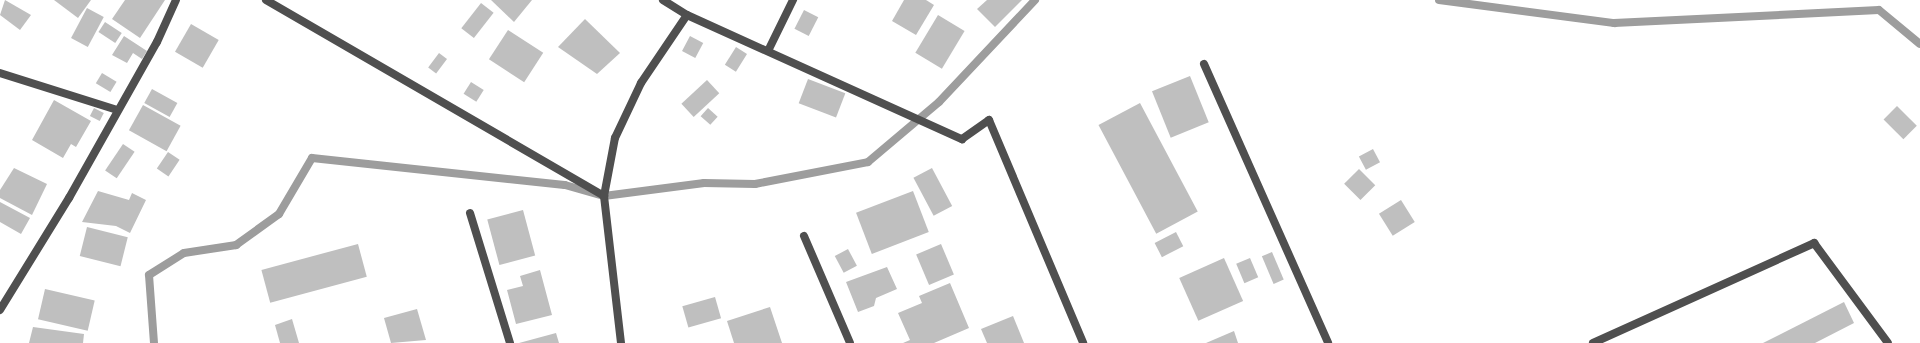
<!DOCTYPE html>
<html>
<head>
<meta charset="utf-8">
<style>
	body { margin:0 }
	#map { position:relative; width:1920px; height:343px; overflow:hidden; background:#fff; font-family:"DejaVu Sans",sans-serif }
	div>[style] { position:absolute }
	.stream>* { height:8px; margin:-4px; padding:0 4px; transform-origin:4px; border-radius:4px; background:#9d9d9d }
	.building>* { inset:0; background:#bfbfbf; transform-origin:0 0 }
	.street>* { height:8px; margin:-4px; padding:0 4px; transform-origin:4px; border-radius:4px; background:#4f4f4f }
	span { translate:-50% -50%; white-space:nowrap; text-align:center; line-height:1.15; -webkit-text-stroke:3px #fff; paint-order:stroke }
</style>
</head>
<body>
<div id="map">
	<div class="stream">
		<i style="left:1439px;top:0;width:177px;rotate:7.5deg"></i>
		<i style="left:1614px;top:23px;width:265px;rotate:-2.8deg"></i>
		<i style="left:1879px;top:10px;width:53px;rotate:39.7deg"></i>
		<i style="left:154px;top:343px;width:68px;rotate:-94.2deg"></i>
		<i style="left:149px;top:275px;width:41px;rotate:-32.2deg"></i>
		<i style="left:184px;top:253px;width:53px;rotate:-8.7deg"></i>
		<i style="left:236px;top:245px;width:53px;rotate:-35.8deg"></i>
		<i style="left:279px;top:214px;width:65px;rotate:-59.5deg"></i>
		<i style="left:312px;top:158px;width:254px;rotate:6.1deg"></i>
		<i style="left:565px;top:185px;width:41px;rotate:15.8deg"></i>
		<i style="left:604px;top:196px;width:101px;rotate:-7.4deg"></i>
		<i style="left:704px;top:183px;width:51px;rotate:1.1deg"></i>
		<i style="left:755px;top:184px;width:115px;rotate:-11deg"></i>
		<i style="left:868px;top:162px;width:93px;rotate:-40.2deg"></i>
		<i style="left:939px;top:102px;width:140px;rotate:-46.7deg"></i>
	</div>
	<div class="building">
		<i style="clip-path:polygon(5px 0,31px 15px,20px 30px,0 15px)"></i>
		<i style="clip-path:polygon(54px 0,91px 0,78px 18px)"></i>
		<i style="clip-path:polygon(125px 0,165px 0,140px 38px,112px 19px)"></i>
		<i style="clip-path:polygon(491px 0,532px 0,514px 22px)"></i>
		<i style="clip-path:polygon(904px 0,926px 0,934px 5px,916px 35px,892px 21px)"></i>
		<i style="clip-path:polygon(987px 0,1022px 0,995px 27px,977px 9px)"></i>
		<i style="left:481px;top:3px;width:16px;height:32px;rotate:38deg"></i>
		<i style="left:87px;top:8px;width:19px;height:34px;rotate:28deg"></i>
		<i style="left:804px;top:10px;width:16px;height:21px;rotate:27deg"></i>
		<i style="left:938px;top:15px;width:31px;height:44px;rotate:31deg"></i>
		<i style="clip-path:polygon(585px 19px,620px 53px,597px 74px,558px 47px)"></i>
		<i style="left:105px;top:22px;width:20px;height:12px;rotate:33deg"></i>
		<i style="left:191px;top:24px;width:32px;height:32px;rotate:30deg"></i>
		<i style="left:508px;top:30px;width:42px;height:35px;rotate:33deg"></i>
		<i style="clip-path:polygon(124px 36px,147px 51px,142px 59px,133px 53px,127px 63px,112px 55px)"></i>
		<i style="left:690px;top:36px;width:15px;height:17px;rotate:28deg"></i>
		<i style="left:736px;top:47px;width:13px;height:21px;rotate:32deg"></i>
		<i style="left:439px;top:53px;width:10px;height:18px;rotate:37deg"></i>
		<i style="left:102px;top:73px;width:17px;height:12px;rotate:31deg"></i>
		<i style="left:1190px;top:76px;width:50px;height:41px;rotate:68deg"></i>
		<i style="left:808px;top:79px;width:40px;height:26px;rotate:21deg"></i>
		<i style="left:707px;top:80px;width:18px;height:35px;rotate:47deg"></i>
		<i style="left:471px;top:82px;width:15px;height:14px;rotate:32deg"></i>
		<i style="left:152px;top:89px;width:29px;height:16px;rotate:29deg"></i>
		<i style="clip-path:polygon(54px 100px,91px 121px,76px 147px,71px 144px,63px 158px,32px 140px)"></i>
		<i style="left:1140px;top:103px;width:123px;height:47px;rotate:62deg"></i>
		<i style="left:143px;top:105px;width:43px;height:29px;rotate:29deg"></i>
		<i style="left:1897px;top:106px;width:28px;height:19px;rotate:45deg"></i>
		<i style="left:94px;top:108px;width:11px;height:9px;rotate:27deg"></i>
		<i style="left:708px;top:108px;width:13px;height:11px;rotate:42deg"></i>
		<i style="left:123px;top:144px;width:14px;height:32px;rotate:34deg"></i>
		<i style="left:1373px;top:149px;width:15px;height:16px;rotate:62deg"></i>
		<i style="left:168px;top:152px;width:14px;height:20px;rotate:34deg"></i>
		<i style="clip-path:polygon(14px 168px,47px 184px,32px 215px,0 198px,0 190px)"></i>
		<i style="left:932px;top:168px;width:43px;height:21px;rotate:62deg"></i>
		<i style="left:1359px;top:169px;width:23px;height:21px;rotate:45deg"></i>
		<i style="clip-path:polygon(98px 191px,129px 200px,132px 193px,146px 200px,130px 233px,116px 226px,82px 222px)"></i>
		<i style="left:913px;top:191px;width:44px;height:61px;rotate:69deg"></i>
		<i style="left:1401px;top:200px;width:26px;height:26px;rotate:58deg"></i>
		<i style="clip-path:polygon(0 202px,30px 218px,21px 234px,0 222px)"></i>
		<i style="left:523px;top:210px;width:47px;height:37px;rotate:75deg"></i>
		<i style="left:87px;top:227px;width:42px;height:30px;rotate:14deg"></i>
		<i style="left:1176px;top:232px;width:16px;height:24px;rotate:63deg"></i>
		<i style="left:358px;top:244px;width:34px;height:100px;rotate:75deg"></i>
		<i style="left:941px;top:244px;width:33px;height:27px;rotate:67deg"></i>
		<i style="left:848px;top:249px;width:19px;height:15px;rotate:62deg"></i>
		<i style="left:1272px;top:252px;width:30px;height:11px;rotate:67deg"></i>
		<i style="left:1224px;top:258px;width:47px;height:49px;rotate:66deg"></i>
		<i style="left:1250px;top:258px;width:21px;height:15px;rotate:67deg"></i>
		<i style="clip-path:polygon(887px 267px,897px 289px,876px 298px,874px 306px,858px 312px,846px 282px)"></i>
		<i style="clip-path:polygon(540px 270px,552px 315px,516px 324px,507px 290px,523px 286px,520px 276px)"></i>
		<i style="clip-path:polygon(950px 283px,969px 328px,934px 343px,903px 343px,910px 340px,898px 313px,922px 303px,919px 296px)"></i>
		<i style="left:45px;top:289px;width:51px;height:31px;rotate:13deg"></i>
		<i style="left:715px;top:297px;width:22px;height:34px;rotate:74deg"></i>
		<i style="clip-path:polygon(1844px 302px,1854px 323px,1815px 343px,1763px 343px)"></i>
		<i style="clip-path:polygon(770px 307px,782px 343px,734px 343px,727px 321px)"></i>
		<i style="clip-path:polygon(417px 309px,426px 340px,391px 343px,384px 318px)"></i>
		<i style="clip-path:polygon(1013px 316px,1024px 343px,987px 343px,981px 329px)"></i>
		<i style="clip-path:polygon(292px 319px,299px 343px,280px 343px,275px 325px)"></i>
		<i style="clip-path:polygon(33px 327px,84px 334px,83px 343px,29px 343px)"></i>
		<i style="clip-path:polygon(1234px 331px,1238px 343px,1206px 343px)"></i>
		<i style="clip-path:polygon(556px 333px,559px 343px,519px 343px)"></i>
	</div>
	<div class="street">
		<i style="left:266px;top:0;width:391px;rotate:30.1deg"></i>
		<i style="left:663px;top:0;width:28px;rotate:32deg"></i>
		<i style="left:687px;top:15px;width:302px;rotate:24.3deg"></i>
		<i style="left:962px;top:139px;width:33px;rotate:-35deg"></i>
		<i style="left:989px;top:120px;width:242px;rotate:67.1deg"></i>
		<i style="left:768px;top:51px;width:57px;rotate:-63.9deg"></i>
		<i style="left:1204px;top:64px;width:305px;rotate:66deg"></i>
		<i style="left:0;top:73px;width:123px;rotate:17.5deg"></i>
		<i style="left:470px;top:213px;width:136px;rotate:72.9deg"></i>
		<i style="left:804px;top:236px;width:116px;rotate:66.7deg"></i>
		<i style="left:0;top:310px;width:132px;rotate:-58.4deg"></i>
		<i style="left:69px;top:198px;width:179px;rotate:-60.6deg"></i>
		<i style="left:157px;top:42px;width:46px;rotate:-65.7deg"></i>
		<i style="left:621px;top:343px;width:148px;rotate:-96.6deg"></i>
		<i style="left:604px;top:196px;width:59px;rotate:-79.3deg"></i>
		<i style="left:615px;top:138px;width:61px;rotate:-64.7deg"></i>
		<i style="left:641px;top:83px;width:82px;rotate:-55.9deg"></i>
		<i style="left:1593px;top:343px;width:243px;rotate:-24.3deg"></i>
		<i style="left:1814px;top:243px;width:124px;rotate:53.5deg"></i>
	</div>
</div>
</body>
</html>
